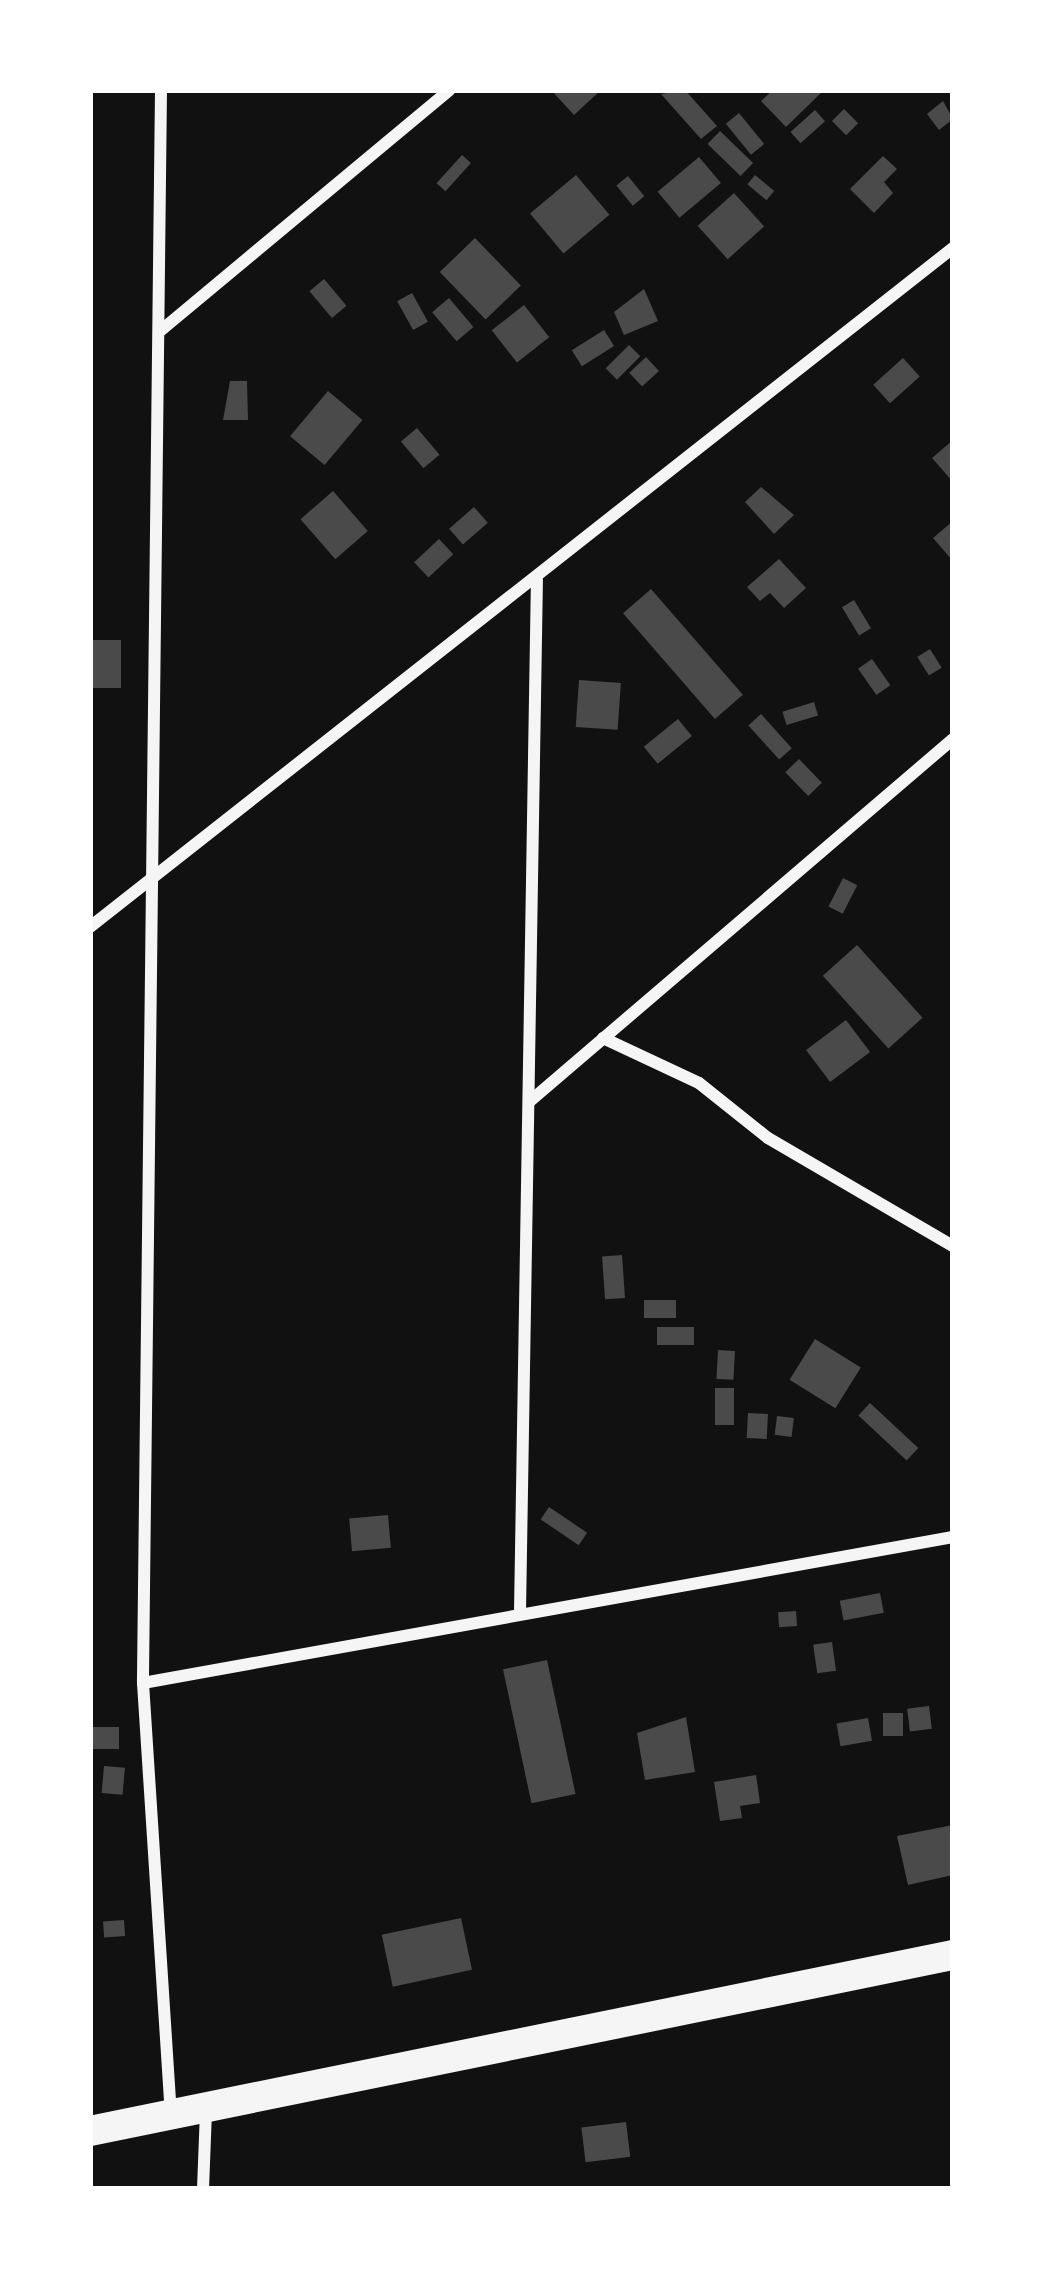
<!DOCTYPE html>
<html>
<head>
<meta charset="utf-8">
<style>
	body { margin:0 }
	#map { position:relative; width:1043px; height:2279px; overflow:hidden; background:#111; font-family:"Source Sans 3",sans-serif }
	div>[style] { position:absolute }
	.building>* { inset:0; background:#4a4a4a; transform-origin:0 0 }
	.minor>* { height:12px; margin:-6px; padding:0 6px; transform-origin:6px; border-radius:6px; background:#f5f5f5 }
	.primary>* { height:30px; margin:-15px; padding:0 15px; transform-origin:15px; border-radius:15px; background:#f5f5f5 }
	span { translate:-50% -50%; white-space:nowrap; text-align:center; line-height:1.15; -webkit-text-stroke:12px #fff; paint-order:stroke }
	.frame { position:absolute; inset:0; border:93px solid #fff; pointer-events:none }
</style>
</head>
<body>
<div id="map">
	<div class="building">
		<i style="clip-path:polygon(551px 90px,601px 90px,574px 115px)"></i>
		<i style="clip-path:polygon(685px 90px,717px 126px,701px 139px,661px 94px)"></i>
		<i style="clip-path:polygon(773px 90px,824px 90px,786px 127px,761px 101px)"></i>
		<i style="clip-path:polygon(943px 101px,953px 119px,939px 130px,927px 114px)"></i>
		<i style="left:844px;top:109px;width:20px;height:17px;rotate:45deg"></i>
		<i style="left:815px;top:110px;width:15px;height:33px;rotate:48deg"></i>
		<i style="left:739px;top:113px;width:40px;height:17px;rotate:51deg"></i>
		<i style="left:720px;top:131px;width:46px;height:18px;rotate:44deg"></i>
		<i style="left:462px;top:155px;width:12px;height:38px;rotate:42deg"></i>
		<i style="clip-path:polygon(883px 156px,897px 169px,884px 182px,893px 193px,874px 213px,850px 189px)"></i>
		<i style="left:699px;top:157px;width:34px;height:54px;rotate:50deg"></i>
		<i style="left:576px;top:175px;width:52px;height:60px;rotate:50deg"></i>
		<i style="left:755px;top:175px;width:25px;height:12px;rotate:40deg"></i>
		<i style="left:628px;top:176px;width:26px;height:15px;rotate:51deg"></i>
		<i style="left:734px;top:193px;width:45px;height:49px;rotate:48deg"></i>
		<i style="left:475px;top:238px;width:66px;height:49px;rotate:46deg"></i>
		<i style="left:324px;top:279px;width:35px;height:19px;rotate:50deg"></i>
		<i style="clip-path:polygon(644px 289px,658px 321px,624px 335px,614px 312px)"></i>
		<i style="left:412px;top:293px;width:33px;height:17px;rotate:61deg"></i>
		<i style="left:449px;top:298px;width:38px;height:22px;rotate:50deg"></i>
		<i style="left:524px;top:305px;width:41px;height:41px;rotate:52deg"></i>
		<i style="left:604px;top:330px;width:19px;height:38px;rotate:58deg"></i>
		<i style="left:629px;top:345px;width:16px;height:33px;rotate:45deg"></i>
		<i style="left:646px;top:357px;width:19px;height:23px;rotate:47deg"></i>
		<i style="left:903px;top:358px;width:25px;height:40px;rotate:48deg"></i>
		<i style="clip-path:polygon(230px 381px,247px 381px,248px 420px,223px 420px)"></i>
		<i style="left:328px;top:391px;width:45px;height:59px;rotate:40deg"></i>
		<i style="left:417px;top:428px;width:35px;height:21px;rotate:50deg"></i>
		<i style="clip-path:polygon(953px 440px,953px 482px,932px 458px)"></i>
		<i style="clip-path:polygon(761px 487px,794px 515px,774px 534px,745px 502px)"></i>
		<i style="left:333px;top:491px;width:53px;height:43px;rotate:49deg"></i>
		<i style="left:474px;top:507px;width:21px;height:33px;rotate:49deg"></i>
		<i style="clip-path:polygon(953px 521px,953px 561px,933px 538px)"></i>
		<i style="left:439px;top:539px;width:21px;height:34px;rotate:47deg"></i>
		<i style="clip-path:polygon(779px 559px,806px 588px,784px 608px,770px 593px,760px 601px,747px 587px)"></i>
		<i style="left:651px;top:589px;width:140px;height:37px;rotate:49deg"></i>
		<i style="left:854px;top:600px;width:33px;height:14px;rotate:59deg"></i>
		<i style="left:90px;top:640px;width:31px;height:48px"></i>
		<i style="left:930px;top:649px;width:22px;height:15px;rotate:58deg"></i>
		<i style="left:872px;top:659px;width:32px;height:17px;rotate:55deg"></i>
		<i style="left:579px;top:680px;width:42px;height:47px;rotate:4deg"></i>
		<i style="left:814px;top:702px;width:14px;height:33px;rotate:73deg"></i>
		<i style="left:761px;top:714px;width:46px;height:17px;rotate:48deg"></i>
		<i style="left:678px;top:719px;width:22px;height:44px;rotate:51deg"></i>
		<i style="left:799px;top:759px;width:33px;height:19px;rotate:46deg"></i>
		<i style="left:843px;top:878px;width:16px;height:32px;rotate:27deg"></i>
		<i style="left:857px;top:945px;width:98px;height:46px;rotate:48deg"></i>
		<i style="left:846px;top:1020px;width:40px;height:50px;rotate:53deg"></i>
		<i style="left:622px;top:1255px;width:43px;height:20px;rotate:86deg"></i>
		<i style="left:644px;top:1300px;width:32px;height:18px"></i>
		<i style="left:657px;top:1327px;width:37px;height:18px"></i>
		<i style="left:815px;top:1339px;width:54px;height:48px;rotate:32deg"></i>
		<i style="left:718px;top:1350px;width:17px;height:29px;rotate:3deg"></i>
		<i style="left:715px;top:1388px;width:19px;height:37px"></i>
		<i style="left:870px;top:1403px;width:66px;height:17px;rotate:43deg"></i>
		<i style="left:748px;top:1413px;width:20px;height:25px;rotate:3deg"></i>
		<i style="left:777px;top:1416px;width:17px;height:19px;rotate:7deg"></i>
		<i style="left:549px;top:1507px;width:46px;height:15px;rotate:34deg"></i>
		<i style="left:388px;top:1515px;width:33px;height:39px;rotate:85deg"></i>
		<i style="left:880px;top:1593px;width:20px;height:41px;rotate:79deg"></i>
		<i style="left:796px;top:1611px;width:15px;height:18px;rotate:86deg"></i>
		<i style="left:832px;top:1642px;width:29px;height:19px;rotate:82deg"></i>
		<i style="left:547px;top:1660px;width:137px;height:45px;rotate:78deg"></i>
		<i style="left:929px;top:1706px;width:23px;height:22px;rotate:83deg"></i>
		<i style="left:903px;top:1713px;width:23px;height:20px;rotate:90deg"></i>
		<i style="clip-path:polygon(686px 1717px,695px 1772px,645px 1780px,637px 1733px)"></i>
		<i style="left:868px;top:1718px;width:23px;height:32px;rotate:80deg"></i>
		<i style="left:90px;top:1727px;width:29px;height:22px"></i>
		<i style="left:104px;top:1766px;width:21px;height:27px;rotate:5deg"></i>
		<i style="clip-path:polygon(756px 1775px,760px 1803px,740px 1806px,742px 1818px,720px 1821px,714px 1782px)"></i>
		<i style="clip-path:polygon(953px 1825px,953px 1875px,908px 1885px,897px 1836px)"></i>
		<i style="left:461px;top:1918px;width:53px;height:81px;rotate:78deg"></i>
		<i style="left:124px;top:1920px;width:16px;height:21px;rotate:86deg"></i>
		<i style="left:626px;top:2122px;width:35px;height:45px;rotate:83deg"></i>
	</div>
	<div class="minor">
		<i style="left:161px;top:90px;width:1593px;rotate:90.65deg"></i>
		<i style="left:143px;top:1683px;width:433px;rotate:86.3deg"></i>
		<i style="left:159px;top:332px;width:378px;rotate:-39.8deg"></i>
		<i style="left:90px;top:927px;width:1098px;rotate:-38.2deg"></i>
		<i style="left:603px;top:1038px;width:106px;rotate:25.1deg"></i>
		<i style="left:699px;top:1083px;width:88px;rotate:38.6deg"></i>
		<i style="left:768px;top:1138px;width:214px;rotate:30.3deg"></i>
		<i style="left:529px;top:1102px;width:558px;rotate:-40.57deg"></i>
		<i style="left:520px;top:1612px;width:1032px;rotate:-89.06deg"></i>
		<i style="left:143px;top:1683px;width:823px;rotate:-10.22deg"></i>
		<i style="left:203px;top:2189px;width:78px;rotate:-87.8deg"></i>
	</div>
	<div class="primary">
		<i style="left:90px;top:2131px;width:881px;rotate:-11.53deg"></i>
	</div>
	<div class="frame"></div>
</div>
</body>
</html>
